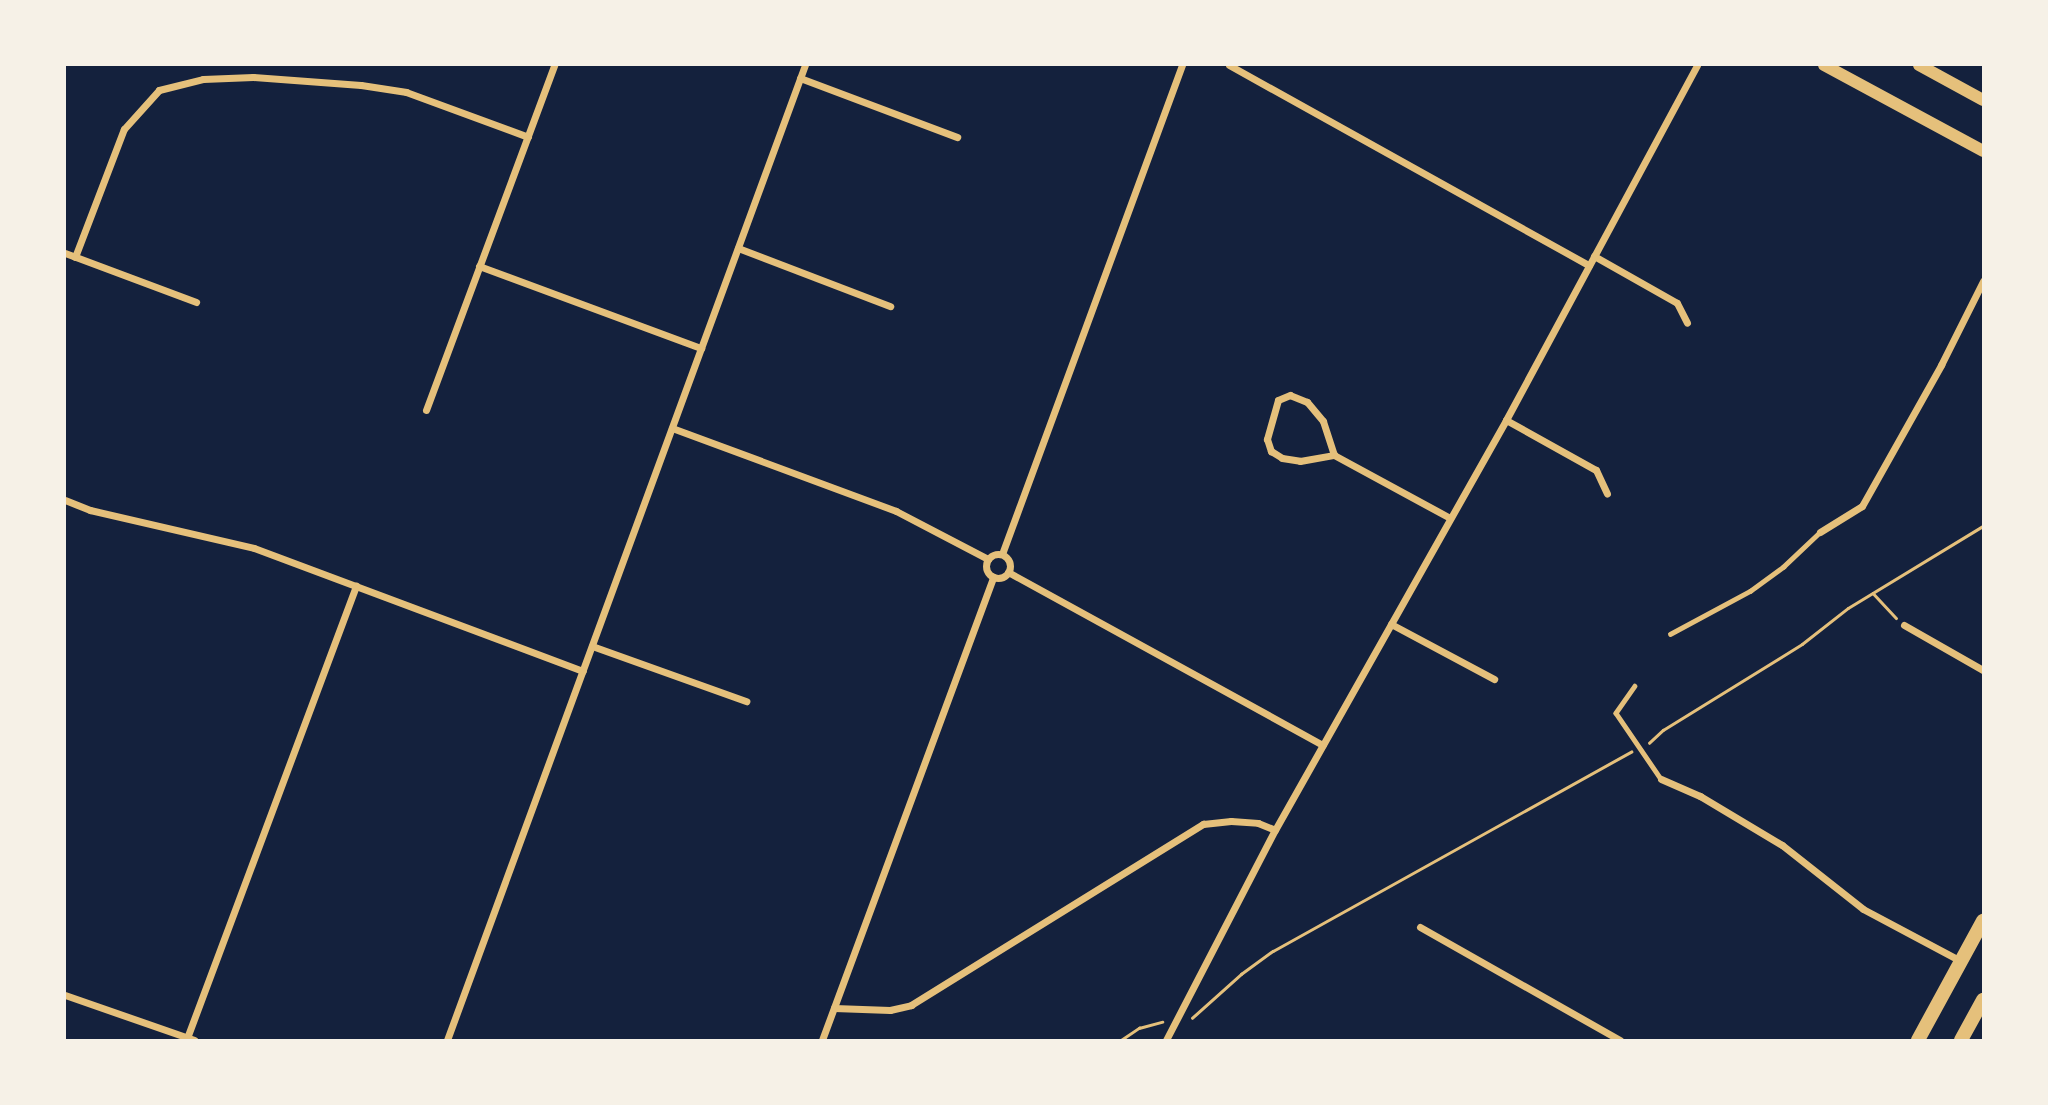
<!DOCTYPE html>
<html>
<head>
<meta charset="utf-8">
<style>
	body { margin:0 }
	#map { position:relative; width:2048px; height:1105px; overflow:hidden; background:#14213d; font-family:"Public Sans",sans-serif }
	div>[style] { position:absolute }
	.path>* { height:2.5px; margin:-1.25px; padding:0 1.25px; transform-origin:1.25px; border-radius:1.25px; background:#e5c07b }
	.service>* { height:4.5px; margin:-2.25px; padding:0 2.25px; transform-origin:2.25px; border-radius:2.25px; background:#e5c07b }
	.minor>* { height:7px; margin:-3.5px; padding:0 3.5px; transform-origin:3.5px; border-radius:3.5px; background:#e5c07b }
	.minor>.ring { margin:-3.5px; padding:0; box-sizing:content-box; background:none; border:7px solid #e5c07b; border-radius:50% }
	.primary>* { height:12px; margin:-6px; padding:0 6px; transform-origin:6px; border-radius:6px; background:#e5c07b }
	.trunk>* { height:14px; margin:-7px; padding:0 7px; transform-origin:7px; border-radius:7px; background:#e5c07b }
	span { translate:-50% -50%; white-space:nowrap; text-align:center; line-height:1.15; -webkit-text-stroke:5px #f6f1e7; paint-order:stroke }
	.frame { position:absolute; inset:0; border:66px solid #f6f1e7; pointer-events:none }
</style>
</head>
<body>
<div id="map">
	<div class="path">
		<i style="left:1873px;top:593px;width:34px;rotate:47deg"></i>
		<i style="left:1649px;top:743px;width:19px;rotate:-43deg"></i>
		<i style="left:1663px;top:730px;width:163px;rotate:-31.7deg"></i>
		<i style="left:1802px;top:644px;width:58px;rotate:-38deg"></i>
		<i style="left:1848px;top:608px;width:158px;rotate:-31.3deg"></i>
		<i style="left:1192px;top:1018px;width:66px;rotate:-41.9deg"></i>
		<i style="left:1241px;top:974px;width:39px;rotate:-36deg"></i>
		<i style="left:1273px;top:951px;width:410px;rotate:-29.1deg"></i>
		<i style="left:1121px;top:1040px;width:22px;rotate:-34deg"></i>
		<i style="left:1139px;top:1028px;width:24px;rotate:-15deg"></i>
	</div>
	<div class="service">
		<i style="left:1670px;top:634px;width:91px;rotate:-28.3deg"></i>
		<i style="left:1750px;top:591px;width:41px;rotate:-36deg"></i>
		<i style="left:1783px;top:567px;width:51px;rotate:-43.4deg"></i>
		<i style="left:1635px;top:686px;width:33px;rotate:125deg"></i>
		<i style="left:1616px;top:713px;width:80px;rotate:55.7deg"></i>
	</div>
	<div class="minor">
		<i style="left:1229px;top:65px;width:412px;rotate:29.1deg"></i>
		<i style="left:800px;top:78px;width:168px;rotate:20.6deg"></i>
		<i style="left:738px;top:248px;width:163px;rotate:20.9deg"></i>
		<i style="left:65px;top:253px;width:140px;rotate:20.5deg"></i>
		<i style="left:1594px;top:256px;width:95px;rotate:29.5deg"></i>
		<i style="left:1677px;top:303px;width:22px;rotate:63deg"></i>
		<i style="left:75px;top:257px;width:137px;rotate:-69.1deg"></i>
		<i style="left:124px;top:129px;width:52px;rotate:-48.1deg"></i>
		<i style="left:159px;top:90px;width:45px;rotate:-14deg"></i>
		<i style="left:203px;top:79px;width:50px;rotate:-2.3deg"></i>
		<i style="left:253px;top:77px;width:108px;rotate:4.2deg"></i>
		<i style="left:361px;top:85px;width:46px;rotate:8.8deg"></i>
		<i style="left:406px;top:92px;width:130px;rotate:20.2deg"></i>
		<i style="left:479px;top:266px;width:237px;rotate:20.3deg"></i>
		<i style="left:426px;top:410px;width:368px;rotate:-69.6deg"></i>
		<i style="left:1506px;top:420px;width:103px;rotate:29.1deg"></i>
		<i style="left:1596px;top:470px;width:26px;rotate:65deg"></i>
		<i style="left:672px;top:428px;width:239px;rotate:20.3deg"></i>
		<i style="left:896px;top:511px;width:104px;rotate:27.6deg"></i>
		<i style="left:1334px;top:455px;width:36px;rotate:-108deg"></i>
		<i style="left:1323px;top:421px;width:25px;rotate:-130deg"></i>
		<i style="left:1307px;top:402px;width:18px;rotate:-158deg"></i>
		<i style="left:1290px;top:395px;width:13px;rotate:157deg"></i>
		<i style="left:1278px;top:400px;width:41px;rotate:105.8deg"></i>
		<i style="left:1267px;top:439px;width:13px;rotate:72deg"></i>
		<i style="left:1271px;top:451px;width:13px;rotate:32deg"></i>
		<i style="left:1282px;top:458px;width:18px;rotate:9deg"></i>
		<i style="left:1300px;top:461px;width:35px;rotate:-10deg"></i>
		<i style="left:1334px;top:455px;width:132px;rotate:28.5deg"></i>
		<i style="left:65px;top:500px;width:27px;rotate:22deg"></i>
		<i style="left:90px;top:510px;width:168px;rotate:13deg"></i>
		<i style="left:254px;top:548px;width:351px;rotate:20.5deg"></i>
		<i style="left:1820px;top:532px;width:49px;rotate:-31.8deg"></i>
		<i style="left:1862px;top:506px;width:162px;rotate:-60.7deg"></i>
		<i style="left:1941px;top:365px;width:94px;rotate:-63.4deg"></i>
		<i style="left:1002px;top:554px;width:521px;rotate:-69.79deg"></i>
		<i class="ring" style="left:986px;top:554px;width:17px;height:17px"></i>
		<i style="left:1008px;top:572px;width:359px;rotate:28.8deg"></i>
		<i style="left:1391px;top:624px;width:117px;rotate:28.1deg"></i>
		<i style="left:1904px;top:625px;width:91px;rotate:29.7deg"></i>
		<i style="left:592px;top:646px;width:164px;rotate:19.7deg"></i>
		<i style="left:1661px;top:779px;width:43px;rotate:23.6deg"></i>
		<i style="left:1700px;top:796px;width:96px;rotate:30.9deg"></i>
		<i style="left:1782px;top:845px;width:103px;rotate:38.3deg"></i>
		<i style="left:1863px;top:909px;width:111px;rotate:28deg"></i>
		<i style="left:1420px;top:927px;width:230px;rotate:29.5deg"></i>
		<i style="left:65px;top:995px;width:137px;rotate:19.2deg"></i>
		<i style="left:834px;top:1008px;width:56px;rotate:2deg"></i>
		<i style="left:890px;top:1010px;width:22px;rotate:-13deg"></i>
		<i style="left:911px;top:1005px;width:344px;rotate:-31.8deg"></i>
		<i style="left:1203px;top:824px;width:28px;rotate:-6deg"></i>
		<i style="left:1231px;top:821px;width:27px;rotate:4deg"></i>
		<i style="left:1258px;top:823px;width:18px;rotate:22deg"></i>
		<i style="left:187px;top:1038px;width:483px;rotate:-69.5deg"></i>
		<i style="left:447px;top:1040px;width:1039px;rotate:-69.84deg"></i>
		<i style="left:822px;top:1040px;width:494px;rotate:-69.7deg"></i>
		<i style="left:1166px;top:1040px;width:237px;rotate:-62.6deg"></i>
		<i style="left:1275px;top:830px;width:471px;rotate:-60.6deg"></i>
		<i style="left:1506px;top:420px;width:403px;rotate:-61.7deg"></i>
	</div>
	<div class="primary">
		<i style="left:1824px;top:65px;width:181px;rotate:28.4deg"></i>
		<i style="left:1919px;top:65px;width:73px;rotate:28.7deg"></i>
	</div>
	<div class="trunk">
		<i style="left:1918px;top:1040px;width:136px;rotate:-61.4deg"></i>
		<i style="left:1961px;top:1040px;width:46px;rotate:-61.2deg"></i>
	</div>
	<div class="frame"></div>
</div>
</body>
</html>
